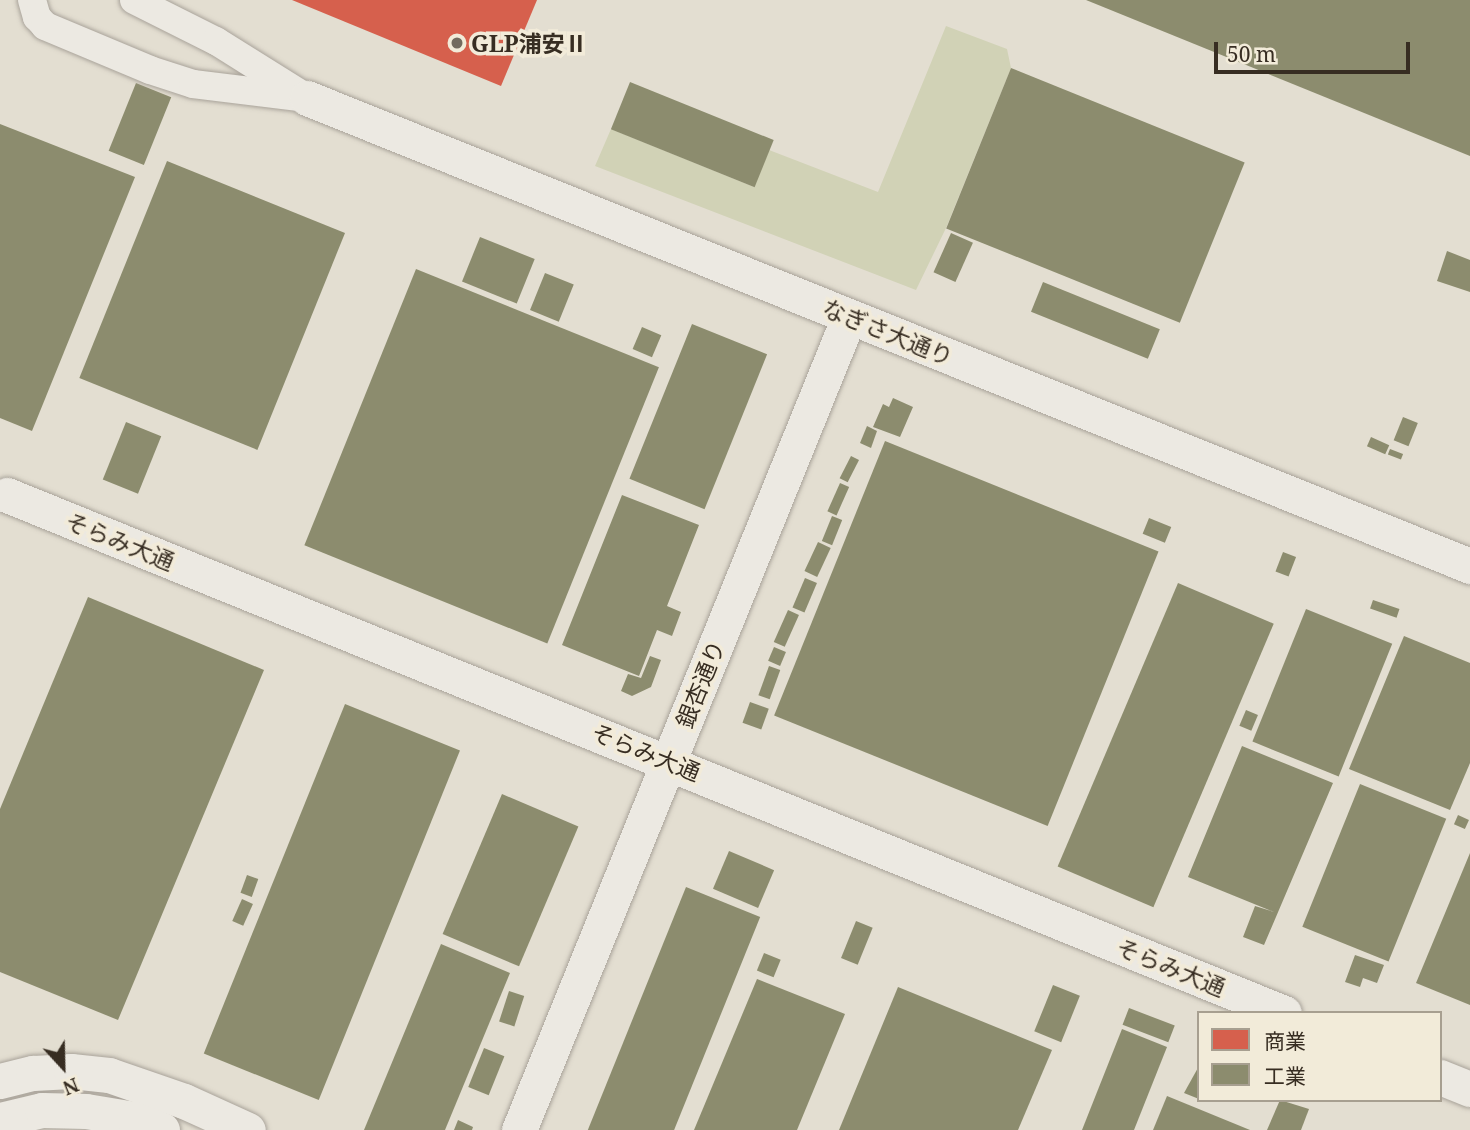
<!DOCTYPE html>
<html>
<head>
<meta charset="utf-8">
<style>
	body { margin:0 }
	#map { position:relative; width:1470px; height:1130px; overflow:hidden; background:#e3ded1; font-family:"Noto Serif","Noto Sans JP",serif }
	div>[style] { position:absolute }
	.green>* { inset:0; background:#d1d2b6 }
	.shops>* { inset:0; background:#d6604d }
	.industry>* { inset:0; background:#8c8c6e; transform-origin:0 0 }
	.roads { filter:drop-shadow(0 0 2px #a9a39a) drop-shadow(0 0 2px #a9a39a) }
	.minor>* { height:28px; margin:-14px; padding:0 14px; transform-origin:14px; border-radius:14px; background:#ece9e2 }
	.tertiary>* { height:35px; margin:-17.5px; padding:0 17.5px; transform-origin:17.5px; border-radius:17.5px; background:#ece9e2 }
	.dots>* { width:19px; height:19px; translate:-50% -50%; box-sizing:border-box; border:4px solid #f2ebd9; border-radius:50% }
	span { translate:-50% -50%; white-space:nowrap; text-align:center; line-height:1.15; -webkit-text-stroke:7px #f2ebd9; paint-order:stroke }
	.poi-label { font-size:23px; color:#372d22; font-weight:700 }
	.left { translate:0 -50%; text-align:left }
	.street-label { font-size:23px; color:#372d22 }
	.legend { position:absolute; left:1197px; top:1011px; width:245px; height:91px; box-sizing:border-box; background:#f2ebd9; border:2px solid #a79f90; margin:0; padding:9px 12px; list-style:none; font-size:21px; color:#372d22 }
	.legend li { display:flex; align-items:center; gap:14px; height:35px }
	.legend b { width:35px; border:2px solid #a79f90 }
	.north { position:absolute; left:28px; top:1032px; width:70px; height:70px; -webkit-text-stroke:5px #f2ebd9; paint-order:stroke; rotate:158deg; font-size:19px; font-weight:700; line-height:28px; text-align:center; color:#372d22 }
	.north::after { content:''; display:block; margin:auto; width:24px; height:32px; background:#372d22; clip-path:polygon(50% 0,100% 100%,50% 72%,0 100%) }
	.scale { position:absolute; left:1214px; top:42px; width:196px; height:32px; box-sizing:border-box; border:4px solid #372d22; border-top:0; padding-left:9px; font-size:21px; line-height:24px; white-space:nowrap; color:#372d22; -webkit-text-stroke:5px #f2ebd9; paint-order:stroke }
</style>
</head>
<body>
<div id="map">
	<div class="green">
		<i style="clip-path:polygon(946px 26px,1007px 49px,1011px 68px,946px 228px,916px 290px,595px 166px,611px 129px,754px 187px,769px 150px,878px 192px)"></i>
	</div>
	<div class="shops">
		<i style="clip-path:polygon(292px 0,537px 0,501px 86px)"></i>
	</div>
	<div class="industry">
		<i style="clip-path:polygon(1086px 0,1470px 0,1470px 156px)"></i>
		<i style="left:1011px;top:68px;width:252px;height:173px;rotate:22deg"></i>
		<i style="left:630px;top:82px;width:155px;height:51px;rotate:22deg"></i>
		<i style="left:136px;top:83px;width:38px;height:73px;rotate:22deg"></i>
		<i style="clip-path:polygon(0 124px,135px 177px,32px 431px,0 418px)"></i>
		<i style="left:167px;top:161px;width:192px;height:234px;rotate:22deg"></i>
		<i style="left:951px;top:233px;width:24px;height:43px;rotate:24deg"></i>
		<i style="left:480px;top:237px;width:59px;height:48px;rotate:22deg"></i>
		<i style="clip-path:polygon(1447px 251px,1470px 260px,1470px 292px,1437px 281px)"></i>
		<i style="left:416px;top:269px;width:262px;height:298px;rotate:22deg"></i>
		<i style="left:545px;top:273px;width:31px;height:40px;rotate:22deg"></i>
		<i style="left:1043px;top:282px;width:126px;height:32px;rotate:22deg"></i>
		<i style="left:692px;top:324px;width:81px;height:167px;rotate:22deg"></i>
		<i style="left:642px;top:327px;width:21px;height:24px;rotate:23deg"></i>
		<i style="clip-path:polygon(893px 398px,913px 407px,900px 437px,873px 427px,883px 404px,889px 407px)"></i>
		<i style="left:1403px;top:417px;width:16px;height:25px;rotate:22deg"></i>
		<i style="left:126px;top:422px;width:38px;height:62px;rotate:22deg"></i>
		<i style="clip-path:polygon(867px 426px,877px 431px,871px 448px,860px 443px)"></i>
		<i style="left:1371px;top:437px;width:20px;height:10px;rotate:24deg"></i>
		<i style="left:885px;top:441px;width:295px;height:296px;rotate:22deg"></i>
		<i style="left:1390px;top:449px;width:14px;height:6px;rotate:21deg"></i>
		<i style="left:851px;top:456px;width:9px;height:25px;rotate:27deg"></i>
		<i style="left:840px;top:483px;width:10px;height:31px;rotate:24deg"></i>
		<i style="clip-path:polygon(622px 495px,699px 525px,667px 606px,681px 612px,672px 636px,657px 630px,639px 676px,562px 645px)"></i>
		<i style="left:832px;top:516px;width:11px;height:27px;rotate:22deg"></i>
		<i style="left:1149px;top:518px;width:24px;height:17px;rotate:22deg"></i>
		<i style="left:818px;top:542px;width:14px;height:32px;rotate:25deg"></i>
		<i style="left:1283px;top:552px;width:14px;height:21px;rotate:21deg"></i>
		<i style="left:805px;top:578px;width:13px;height:32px;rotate:23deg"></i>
		<i style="left:1178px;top:583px;width:104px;height:308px;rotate:23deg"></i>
		<i style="clip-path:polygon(88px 597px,264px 670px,118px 1020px,0 972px,0 809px)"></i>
		<i style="left:1373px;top:600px;width:28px;height:9px;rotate:19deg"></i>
		<i style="left:1306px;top:609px;width:93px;height:143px;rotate:22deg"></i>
		<i style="left:788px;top:610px;width:12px;height:35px;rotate:24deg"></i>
		<i style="clip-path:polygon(1404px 636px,1470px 663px,1470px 763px,1450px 810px,1349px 769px)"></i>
		<i style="left:774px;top:647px;width:13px;height:15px;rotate:23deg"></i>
		<i style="clip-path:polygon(650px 656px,661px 660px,651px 687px,632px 696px,621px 691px,628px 674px,641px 678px)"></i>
		<i style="left:769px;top:666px;width:12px;height:31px;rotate:20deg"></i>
		<i style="left:750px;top:702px;width:20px;height:22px;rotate:20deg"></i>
		<i style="left:345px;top:704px;width:124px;height:377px;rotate:22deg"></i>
		<i style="left:1246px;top:710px;width:13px;height:17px;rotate:23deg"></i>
		<i style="clip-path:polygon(1242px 746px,1333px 783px,1264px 945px,1243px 937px,1255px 906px,1274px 912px,1188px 877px)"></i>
		<i style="left:1360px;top:784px;width:93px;height:154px;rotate:22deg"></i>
		<i style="left:502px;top:794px;width:83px;height:152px;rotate:23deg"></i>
		<i style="left:1458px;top:815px;width:12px;height:10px;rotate:24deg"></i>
		<i style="left:729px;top:851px;width:49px;height:41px;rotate:23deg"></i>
		<i style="clip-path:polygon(1470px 853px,1470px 1005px,1416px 983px)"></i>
		<i style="left:247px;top:875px;width:12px;height:19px;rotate:20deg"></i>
		<i style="left:686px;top:887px;width:80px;height:263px;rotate:22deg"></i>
		<i style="left:242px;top:899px;width:12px;height:24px;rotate:24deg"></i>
		<i style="left:856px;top:921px;width:18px;height:40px;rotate:22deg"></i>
		<i style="clip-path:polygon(441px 944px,510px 973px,445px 1130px,364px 1130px)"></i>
		<i style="left:764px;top:953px;width:18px;height:19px;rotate:22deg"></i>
		<i style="clip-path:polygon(1355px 955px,1384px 965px,1377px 983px,1363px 978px,1360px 987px,1345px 982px)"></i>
		<i style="clip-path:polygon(757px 979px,845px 1014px,797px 1130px,694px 1130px)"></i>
		<i style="left:1053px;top:985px;width:29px;height:50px;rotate:22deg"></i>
		<i style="clip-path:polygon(898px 987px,1052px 1050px,1018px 1130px,839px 1130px)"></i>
		<i style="left:509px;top:991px;width:16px;height:32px;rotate:18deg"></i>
		<i style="left:1129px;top:1008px;width:49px;height:18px;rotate:21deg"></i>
		<i style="clip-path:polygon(1122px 1029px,1167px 1047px,1134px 1130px,1082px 1130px)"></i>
		<i style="left:484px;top:1048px;width:22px;height:42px;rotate:22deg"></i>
		<i style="clip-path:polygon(1199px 1066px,1199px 1099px,1184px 1093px)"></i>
		<i style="clip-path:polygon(1167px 1096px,1250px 1130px,1153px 1130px)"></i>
		<i style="clip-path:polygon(1280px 1100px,1309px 1109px,1301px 1130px,1267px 1130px)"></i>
		<i style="clip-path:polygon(458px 1120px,473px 1127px,472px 1130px,454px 1130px)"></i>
	</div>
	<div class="roads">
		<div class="minor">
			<i style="left:32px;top:0;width:18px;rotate:74deg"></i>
			<i style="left:37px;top:17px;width:12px;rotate:48deg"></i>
			<i style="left:45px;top:26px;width:114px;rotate:22.7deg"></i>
			<i style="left:150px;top:70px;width:45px;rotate:18deg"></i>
			<i style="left:193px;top:84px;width:115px;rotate:7deg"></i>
			<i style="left:134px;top:0;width:92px;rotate:26.6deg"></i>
			<i style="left:216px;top:41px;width:102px;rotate:32.1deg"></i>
		</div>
		<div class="tertiary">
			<i style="left:307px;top:98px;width:1254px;rotate:21.92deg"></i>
			<i style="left:7px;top:495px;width:1378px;rotate:22.08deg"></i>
			<i style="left:1440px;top:1077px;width:32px;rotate:22deg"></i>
			<i style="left:0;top:1081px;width:34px;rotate:-14deg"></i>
			<i style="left:33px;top:1073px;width:38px;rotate:-3deg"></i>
			<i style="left:71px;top:1071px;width:38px;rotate:6deg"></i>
			<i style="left:109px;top:1075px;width:79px;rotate:19.1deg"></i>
			<i style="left:184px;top:1101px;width:70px;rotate:24.4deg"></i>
			<i style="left:0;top:1120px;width:43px;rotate:-13.4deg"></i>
			<i style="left:42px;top:1110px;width:44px;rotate:1.3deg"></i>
			<i style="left:86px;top:1111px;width:49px;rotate:9.5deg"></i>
			<i style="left:134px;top:1119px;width:30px;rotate:21deg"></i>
			<i style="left:519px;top:1130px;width:877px;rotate:-67.91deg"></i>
		</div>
	</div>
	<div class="dots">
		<i style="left:457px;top:43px;background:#736b5f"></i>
	</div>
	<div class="poi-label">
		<span class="left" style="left:471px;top:43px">GLP浦安Ⅱ</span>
	</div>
	<div class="street-label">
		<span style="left:888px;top:332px;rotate:22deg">なぎさ大通り</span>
		<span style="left:120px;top:541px;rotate:22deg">そらみ大通</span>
		<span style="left:700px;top:684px;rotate:-68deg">銀杏通り</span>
		<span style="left:646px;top:752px;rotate:22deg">そらみ大通</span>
		<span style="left:1171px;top:967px;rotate:22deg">そらみ大通</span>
	</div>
	<ul class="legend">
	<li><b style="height:19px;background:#d6604d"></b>商業</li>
	<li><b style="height:19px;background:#8c8c6e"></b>工業</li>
	</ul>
	<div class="north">N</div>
	<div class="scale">50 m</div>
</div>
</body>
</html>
